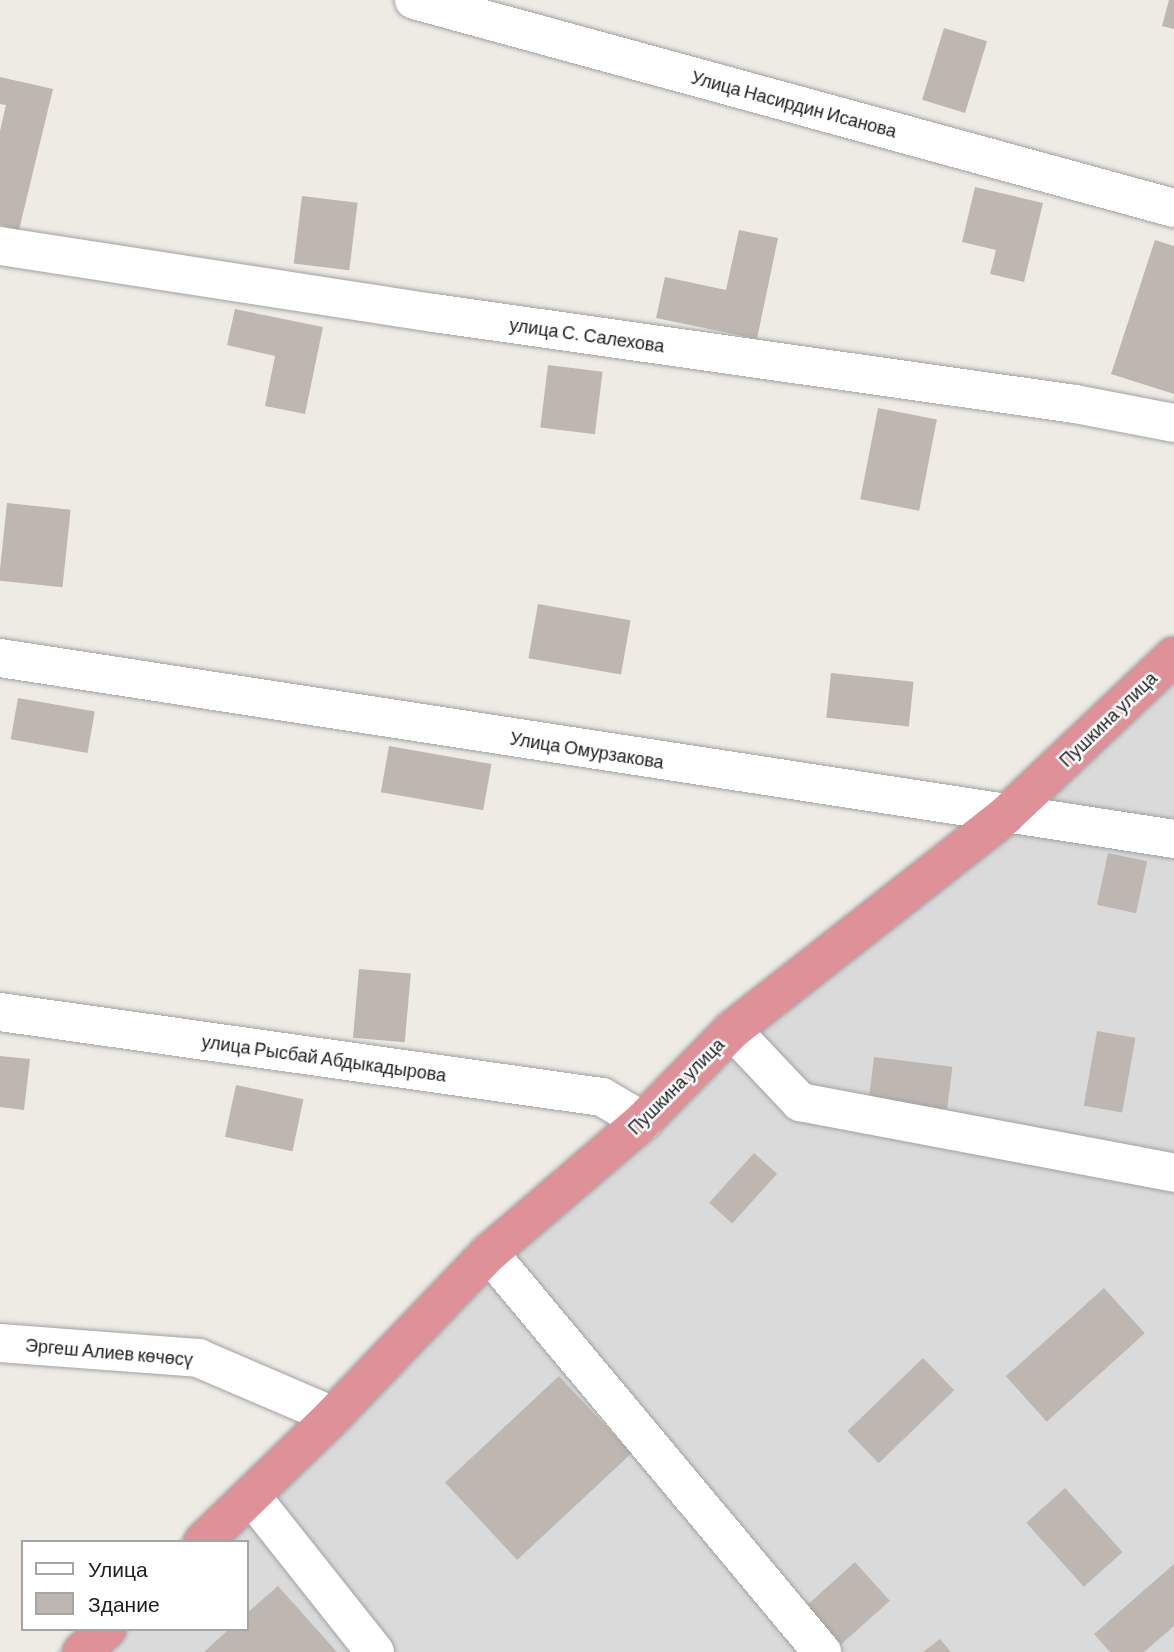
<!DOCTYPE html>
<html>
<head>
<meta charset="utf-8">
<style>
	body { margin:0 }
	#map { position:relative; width:1174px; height:1652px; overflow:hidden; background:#eeebe4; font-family:Barlow,sans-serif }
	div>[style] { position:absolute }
	.residential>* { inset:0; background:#dbdada }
	.building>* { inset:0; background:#beb7b1; transform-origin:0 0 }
	.roads { filter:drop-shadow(0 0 2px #a1a1a1) drop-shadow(0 0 2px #a1a1a1) }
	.minor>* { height:38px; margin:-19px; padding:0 19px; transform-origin:19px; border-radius:19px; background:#fff }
	.highway>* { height:38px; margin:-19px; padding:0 19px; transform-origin:19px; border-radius:19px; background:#df9199 }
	span { translate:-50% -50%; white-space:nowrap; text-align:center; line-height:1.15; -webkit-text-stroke:5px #fff; paint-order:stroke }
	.street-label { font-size:18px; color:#1d1d1d }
	.legend { position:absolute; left:21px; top:1540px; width:228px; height:91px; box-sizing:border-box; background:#fff; border:2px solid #a5a5a5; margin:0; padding:9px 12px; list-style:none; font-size:21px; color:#1d1d1d }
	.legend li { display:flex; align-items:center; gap:14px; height:35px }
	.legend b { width:35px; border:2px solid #a5a5a5 }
</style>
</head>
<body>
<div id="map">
	<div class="residential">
		<i style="clip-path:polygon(1174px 649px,1174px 1652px,55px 1652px,80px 1629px,247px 1629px,247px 1542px,175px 1542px,732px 1031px)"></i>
	</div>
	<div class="building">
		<i style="clip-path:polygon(1169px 0,1174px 0,1174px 29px,1162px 26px)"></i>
		<i style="left:944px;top:28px;width:45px;height:75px;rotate:17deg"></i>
		<i style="clip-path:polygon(0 77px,53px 89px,19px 230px,0 225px,0 131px,6px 105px,0 104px)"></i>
		<i style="clip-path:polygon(975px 187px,1043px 203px,1024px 282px,990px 274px,996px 250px,962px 242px)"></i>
		<i style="left:302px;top:196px;width:56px;height:68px;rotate:7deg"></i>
		<i style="clip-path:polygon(739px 230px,778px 238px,757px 339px,656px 318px,665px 277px,726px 290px)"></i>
		<i style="clip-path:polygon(1155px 240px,1174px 246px,1174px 394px,1111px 374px)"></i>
		<i style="clip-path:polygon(235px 309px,323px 327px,305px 414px,265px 406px,275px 356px,227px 345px)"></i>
		<i style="left:548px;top:365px;width:55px;height:63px;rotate:7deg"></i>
		<i style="left:878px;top:408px;width:60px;height:93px;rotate:11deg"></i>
		<i style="left:7px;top:503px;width:64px;height:78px;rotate:6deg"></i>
		<i style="left:538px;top:604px;width:94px;height:55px;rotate:10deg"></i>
		<i style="left:831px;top:673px;width:83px;height:45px;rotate:6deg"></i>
		<i style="left:18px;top:698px;width:78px;height:42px;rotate:10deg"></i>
		<i style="left:389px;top:746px;width:104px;height:47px;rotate:10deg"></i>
		<i style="left:1108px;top:853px;width:40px;height:53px;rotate:12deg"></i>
		<i style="left:359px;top:969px;width:52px;height:69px;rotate:5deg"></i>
		<i style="left:1097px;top:1031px;width:39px;height:76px;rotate:10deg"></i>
		<i style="clip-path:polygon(0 1056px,30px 1059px,24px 1110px,0 1107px)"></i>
		<i style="left:874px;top:1057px;width:79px;height:43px;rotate:7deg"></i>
		<i style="left:236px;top:1085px;width:69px;height:53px;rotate:12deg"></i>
		<i style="left:754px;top:1153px;width:31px;height:67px;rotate:42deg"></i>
		<i style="left:1104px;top:1288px;width:61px;height:132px;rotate:48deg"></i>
		<i style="left:923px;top:1358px;width:45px;height:105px;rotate:46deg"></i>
		<i style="left:559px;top:1376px;width:106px;height:156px;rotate:47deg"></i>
		<i style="left:1065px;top:1488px;width:86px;height:52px;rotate:48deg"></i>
		<i style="left:855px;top:1562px;width:52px;height:72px;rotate:48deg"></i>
		<i style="clip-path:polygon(1174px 1564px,1174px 1626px,1144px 1652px,1110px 1652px,1094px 1634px)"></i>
		<i style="clip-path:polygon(278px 1586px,337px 1652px,204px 1652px,229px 1629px,247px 1629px,247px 1613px)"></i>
		<i style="clip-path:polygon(940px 1639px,951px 1652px,923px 1652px)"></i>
	</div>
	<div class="roads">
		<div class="minor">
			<i style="left:414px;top:0;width:788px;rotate:15.31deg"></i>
			<i style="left:0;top:246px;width:439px;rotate:8.8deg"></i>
			<i style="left:434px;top:313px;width:647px;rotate:8.08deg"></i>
			<i style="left:1075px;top:404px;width:101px;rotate:10.9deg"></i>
			<i style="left:0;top:658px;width:1188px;rotate:8.76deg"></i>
			<i style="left:0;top:1012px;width:608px;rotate:8.04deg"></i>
			<i style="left:602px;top:1097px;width:48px;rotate:30.3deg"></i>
			<i style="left:732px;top:1030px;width:99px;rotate:46.6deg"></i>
			<i style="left:800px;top:1102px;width:381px;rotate:10.7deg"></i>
			<i style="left:489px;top:1253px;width:520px;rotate:50.15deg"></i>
			<i style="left:0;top:1343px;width:199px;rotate:4.3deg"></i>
			<i style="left:198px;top:1358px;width:147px;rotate:23.2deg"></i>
			<i style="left:252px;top:1497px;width:198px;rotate:51.6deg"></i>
		</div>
		<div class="highway">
			<i style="left:203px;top:1542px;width:181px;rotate:-44.1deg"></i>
			<i style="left:333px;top:1416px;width:226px;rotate:-46.3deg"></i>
			<i style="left:489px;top:1253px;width:203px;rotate:-40.6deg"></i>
			<i style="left:643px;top:1121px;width:127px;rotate:-45.6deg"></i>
			<i style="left:732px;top:1030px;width:348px;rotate:-38.1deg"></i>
			<i style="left:1006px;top:815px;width:231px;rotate:-43.4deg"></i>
			<i style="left:82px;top:1652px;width:34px;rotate:-43deg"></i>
		</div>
	</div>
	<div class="street-label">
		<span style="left:794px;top:104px;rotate:15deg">Улица Насирдин Исанова</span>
		<span style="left:587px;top:335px;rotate:8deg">улица С. Салехова</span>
		<span style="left:1108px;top:719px;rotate:-44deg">Пушкина улица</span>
		<span style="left:587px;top:750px;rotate:9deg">Улица Омурзакова</span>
		<span style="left:324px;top:1058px;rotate:8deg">улица Рысбай Абдыкадырова</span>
		<span style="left:676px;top:1086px;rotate:-45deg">Пушкина улица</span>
		<span style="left:109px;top:1352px;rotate:5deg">Эргеш Алиев көчөсү</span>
	</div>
	<ul class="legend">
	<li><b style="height:9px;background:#fff"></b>Улица</li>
	<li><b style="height:19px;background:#beb7b1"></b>Здание</li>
	</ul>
</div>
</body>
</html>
